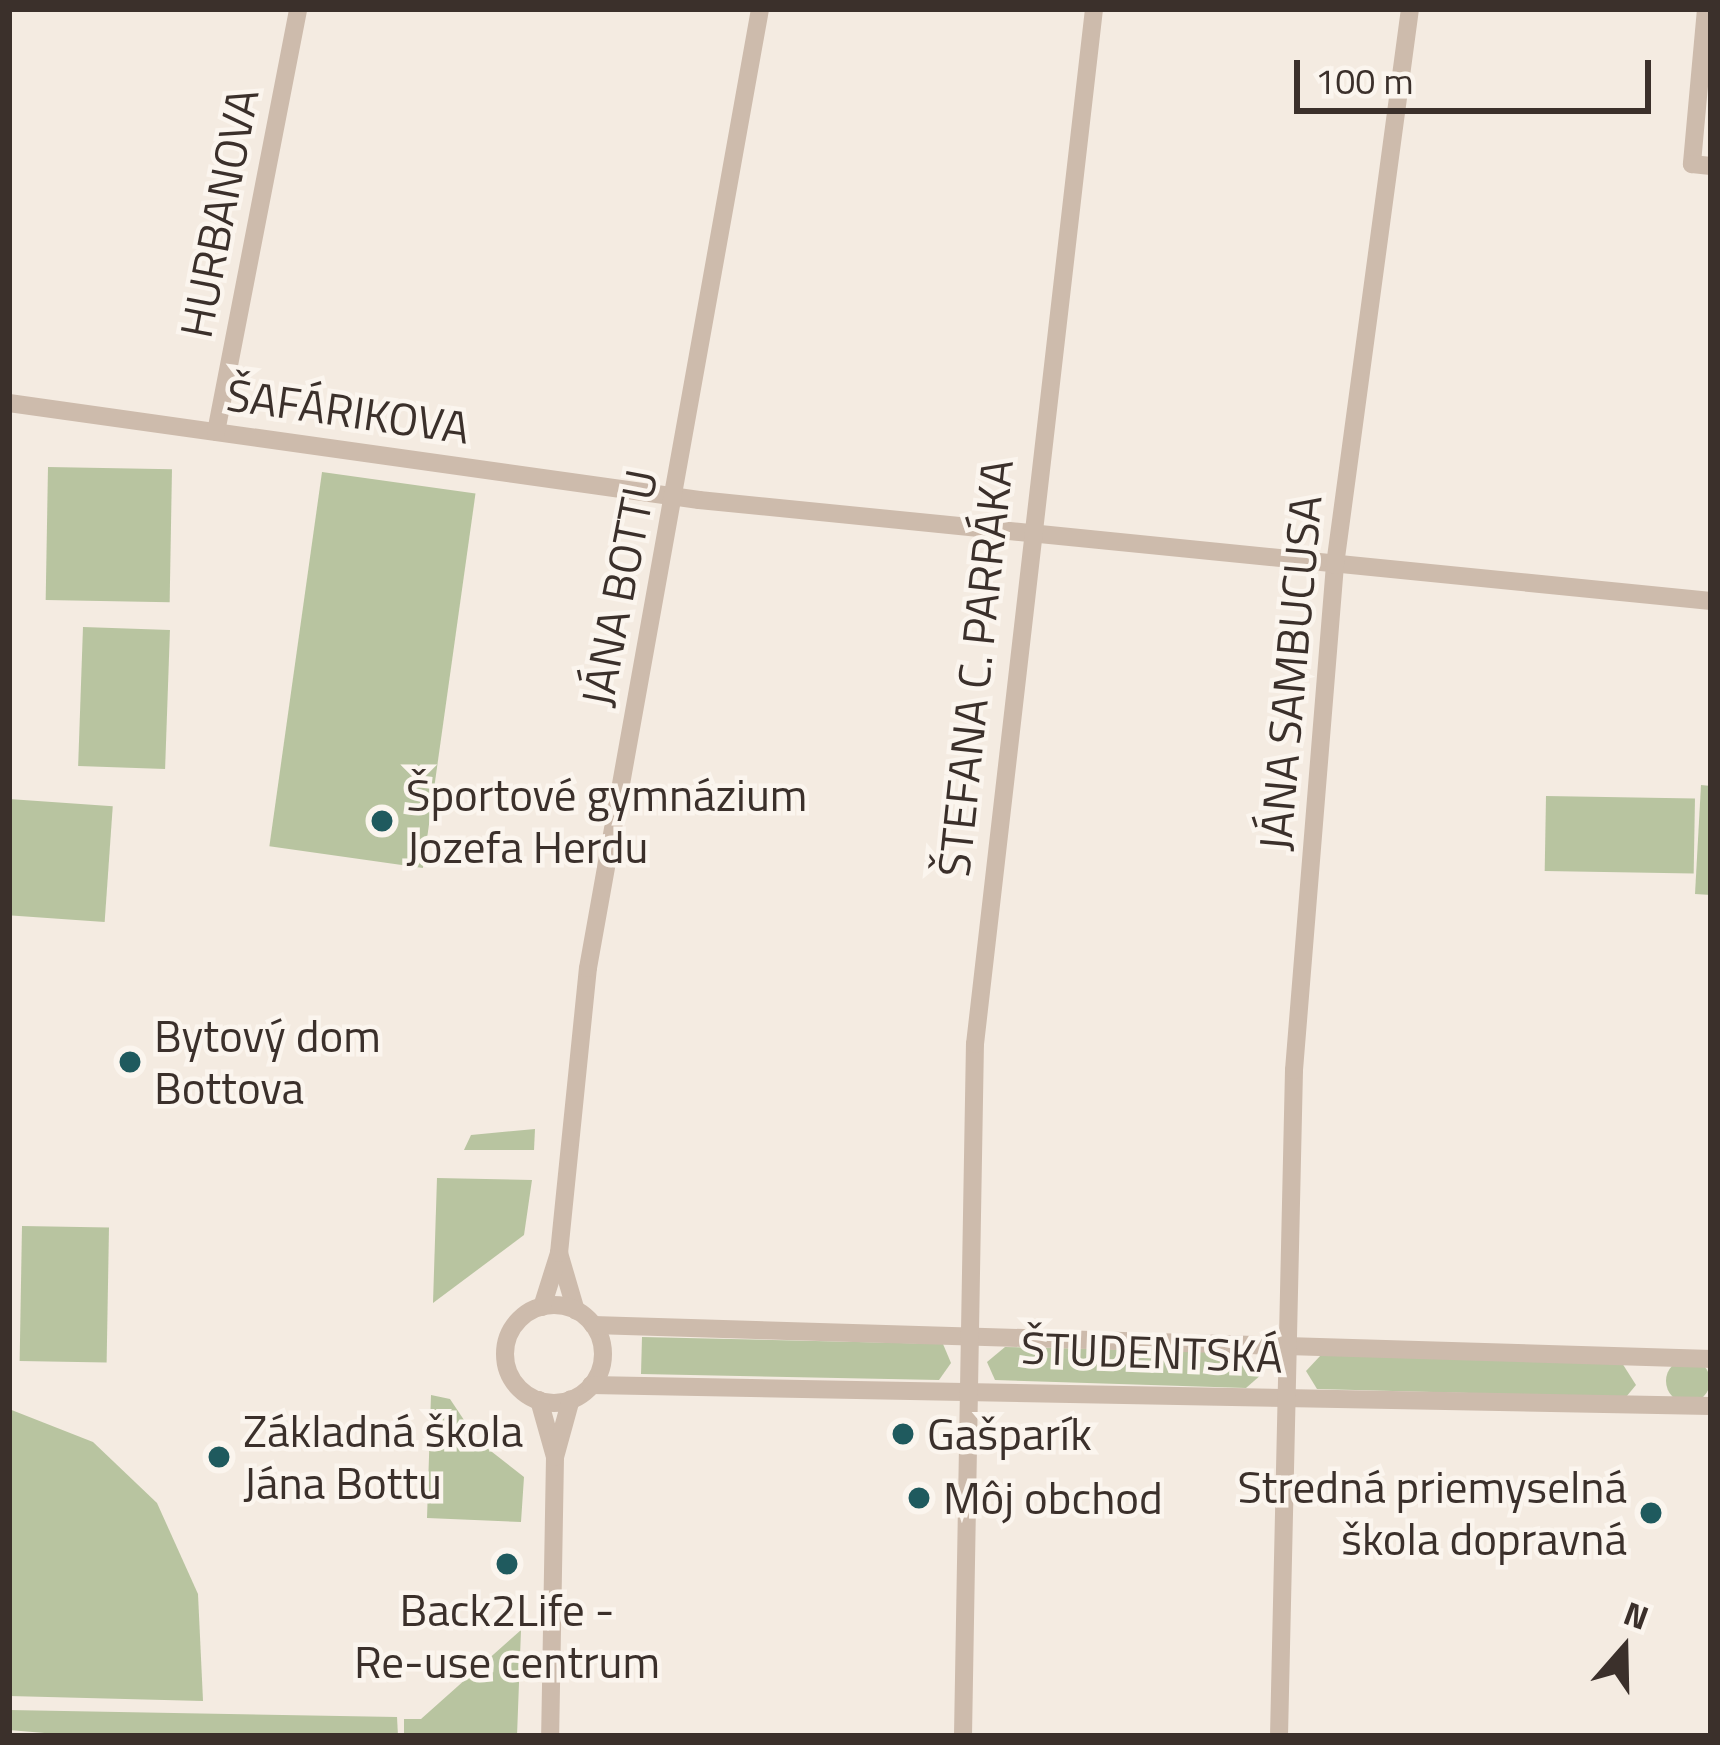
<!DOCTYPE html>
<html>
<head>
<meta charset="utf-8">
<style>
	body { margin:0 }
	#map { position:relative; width:1720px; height:1745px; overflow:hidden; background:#f4ebe1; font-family:"Titillium Web",sans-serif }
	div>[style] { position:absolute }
	.green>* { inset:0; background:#b8c4a0; transform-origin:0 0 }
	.round { border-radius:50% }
	.street>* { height:18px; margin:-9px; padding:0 9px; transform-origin:9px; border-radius:9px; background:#cdbbac }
	.street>.ring { margin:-9px; padding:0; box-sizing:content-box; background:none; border:18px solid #cdbbac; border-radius:50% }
	.dots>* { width:33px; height:33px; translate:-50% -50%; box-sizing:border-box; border:6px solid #fbf5ee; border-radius:50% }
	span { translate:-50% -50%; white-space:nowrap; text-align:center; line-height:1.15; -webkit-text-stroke:9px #fbf5ee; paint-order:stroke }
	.street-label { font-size:45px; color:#3b302b }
	.poi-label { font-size:45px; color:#3b302b }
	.left { translate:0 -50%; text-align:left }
	.right { translate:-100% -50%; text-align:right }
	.frame { position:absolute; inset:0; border:12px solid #3b302b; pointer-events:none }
	.north { position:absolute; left:1564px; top:1589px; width:120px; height:120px; -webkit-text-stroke:9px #fbf5ee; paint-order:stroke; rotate:20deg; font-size:33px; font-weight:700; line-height:48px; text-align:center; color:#3b302b }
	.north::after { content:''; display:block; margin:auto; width:42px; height:54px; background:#3b302b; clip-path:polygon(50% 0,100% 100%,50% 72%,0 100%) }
	.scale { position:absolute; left:1294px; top:60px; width:357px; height:54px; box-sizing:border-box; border:6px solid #3b302b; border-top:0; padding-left:15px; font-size:36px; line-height:42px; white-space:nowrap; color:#3b302b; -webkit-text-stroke:9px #fbf5ee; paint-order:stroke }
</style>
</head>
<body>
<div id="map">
	<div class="green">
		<i style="left:48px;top:467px;width:124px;height:133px;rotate:1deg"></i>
		<i style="left:322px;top:472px;width:155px;height:378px;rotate:8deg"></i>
		<i style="left:83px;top:627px;width:87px;height:139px;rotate:2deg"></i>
		<i style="clip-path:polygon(1701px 785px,1711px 786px,1711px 895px,1695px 894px)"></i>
		<i style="left:1546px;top:796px;width:149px;height:75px;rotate:1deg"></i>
		<i style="left:9px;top:799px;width:104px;height:116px;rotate:4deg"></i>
		<i style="clip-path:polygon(535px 1129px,534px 1150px,464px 1150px,471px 1135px)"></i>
		<i style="clip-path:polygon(437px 1178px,532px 1180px,524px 1235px,433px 1303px)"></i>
		<i style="left:22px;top:1226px;width:87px;height:135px;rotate:1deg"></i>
		<i style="clip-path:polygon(642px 1337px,943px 1344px,951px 1363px,939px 1380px,641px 1374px)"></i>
		<i style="clip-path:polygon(1005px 1347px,1246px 1352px,1262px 1374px,1246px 1388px,995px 1380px,987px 1362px)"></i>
		<i style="clip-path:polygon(1321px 1355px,1622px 1363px,1636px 1385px,1626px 1397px,1317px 1389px,1306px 1371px)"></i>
		<i class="round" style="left:1666px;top:1359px;width:44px;height:44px"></i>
		<i style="clip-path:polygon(431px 1395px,450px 1399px,478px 1441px,524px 1477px,521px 1522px,427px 1518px)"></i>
		<i style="clip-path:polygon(9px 1409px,93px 1442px,157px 1503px,198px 1594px,203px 1701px,9px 1696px)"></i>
		<i style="clip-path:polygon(521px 1630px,517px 1736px,404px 1736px,404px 1719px,421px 1719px)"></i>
		<i style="clip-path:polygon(9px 1710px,397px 1717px,398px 1736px,80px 1736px,9px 1730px)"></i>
	</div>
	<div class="street">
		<i style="left:1706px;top:9px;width:156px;rotate:95.2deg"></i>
		<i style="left:1692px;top:164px;width:19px;rotate:6deg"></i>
		<i style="left:9px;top:403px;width:697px;rotate:8deg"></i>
		<i style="left:699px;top:500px;width:1017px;rotate:5.7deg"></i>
		<i style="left:216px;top:432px;width:431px;rotate:-79deg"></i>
		<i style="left:559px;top:1253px;width:60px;rotate:73.7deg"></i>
		<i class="ring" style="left:505px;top:1305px;width:80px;height:80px"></i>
		<i style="left:542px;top:1307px;width:57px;rotate:-72.5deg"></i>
		<i style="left:559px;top:1253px;width:286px;rotate:-84.2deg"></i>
		<i style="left:588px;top:968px;width:974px;rotate:-79.83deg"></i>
		<i style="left:593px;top:1325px;width:1119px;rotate:1.74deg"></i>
		<i style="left:591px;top:1385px;width:1120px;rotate:1.07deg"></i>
		<i style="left:539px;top:1400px;width:59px;rotate:74.3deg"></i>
		<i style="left:555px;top:1457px;width:279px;rotate:91deg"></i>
		<i style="left:555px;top:1457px;width:60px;rotate:-74.6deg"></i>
		<i style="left:963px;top:1736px;width:692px;rotate:-89.01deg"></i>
		<i style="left:975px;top:1044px;width:1042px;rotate:-83.44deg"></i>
		<i style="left:1279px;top:1736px;width:666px;rotate:-88.71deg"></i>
		<i style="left:1294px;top:1070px;width:507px;rotate:-85.36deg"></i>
		<i style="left:1335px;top:565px;width:561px;rotate:-82.32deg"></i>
	</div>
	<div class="dots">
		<i style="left:382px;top:821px;background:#1f5a5e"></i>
		<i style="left:130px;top:1062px;background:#1f5a5e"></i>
		<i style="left:903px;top:1434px;background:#1f5a5e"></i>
		<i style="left:219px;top:1457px;background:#1f5a5e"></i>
		<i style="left:919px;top:1498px;background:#1f5a5e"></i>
		<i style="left:1651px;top:1513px;background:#1f5a5e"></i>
		<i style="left:507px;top:1564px;background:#1f5a5e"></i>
	</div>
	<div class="street-label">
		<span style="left:219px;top:213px;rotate:-79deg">HURBANOVA</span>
		<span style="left:348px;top:411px;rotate:8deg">ŠAFÁRIKOVA</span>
		<span style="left:619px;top:588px;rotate:-79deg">JÁNA BOTTU</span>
		<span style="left:975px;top:668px;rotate:-84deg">ŠTEFANA C. PARRÁKA</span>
		<span style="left:1290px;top:673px;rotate:-85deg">JÁNA SAMBUCUSA</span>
		<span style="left:1152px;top:1352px;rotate:2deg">ŠTUDENTSKÁ</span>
	</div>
	<div class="poi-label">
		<span class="left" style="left:406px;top:821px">Športové gymnázium<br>Jozefa Herdu</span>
		<span class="left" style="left:154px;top:1062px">Bytový dom<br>Bottova</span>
		<span class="left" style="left:243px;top:1457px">Základná škola<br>Jána Bottu</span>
		<span class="left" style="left:927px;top:1434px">Gašparík</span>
		<span class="right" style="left:1627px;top:1513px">Stredná priemyselná<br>škola dopravná</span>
		<span class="left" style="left:943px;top:1498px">Môj obchod</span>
		<span style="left:507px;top:1636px">Back2Life -<br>Re-use centrum</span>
	</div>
	<div class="frame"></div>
	<div class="north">N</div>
	<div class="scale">100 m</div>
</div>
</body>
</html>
